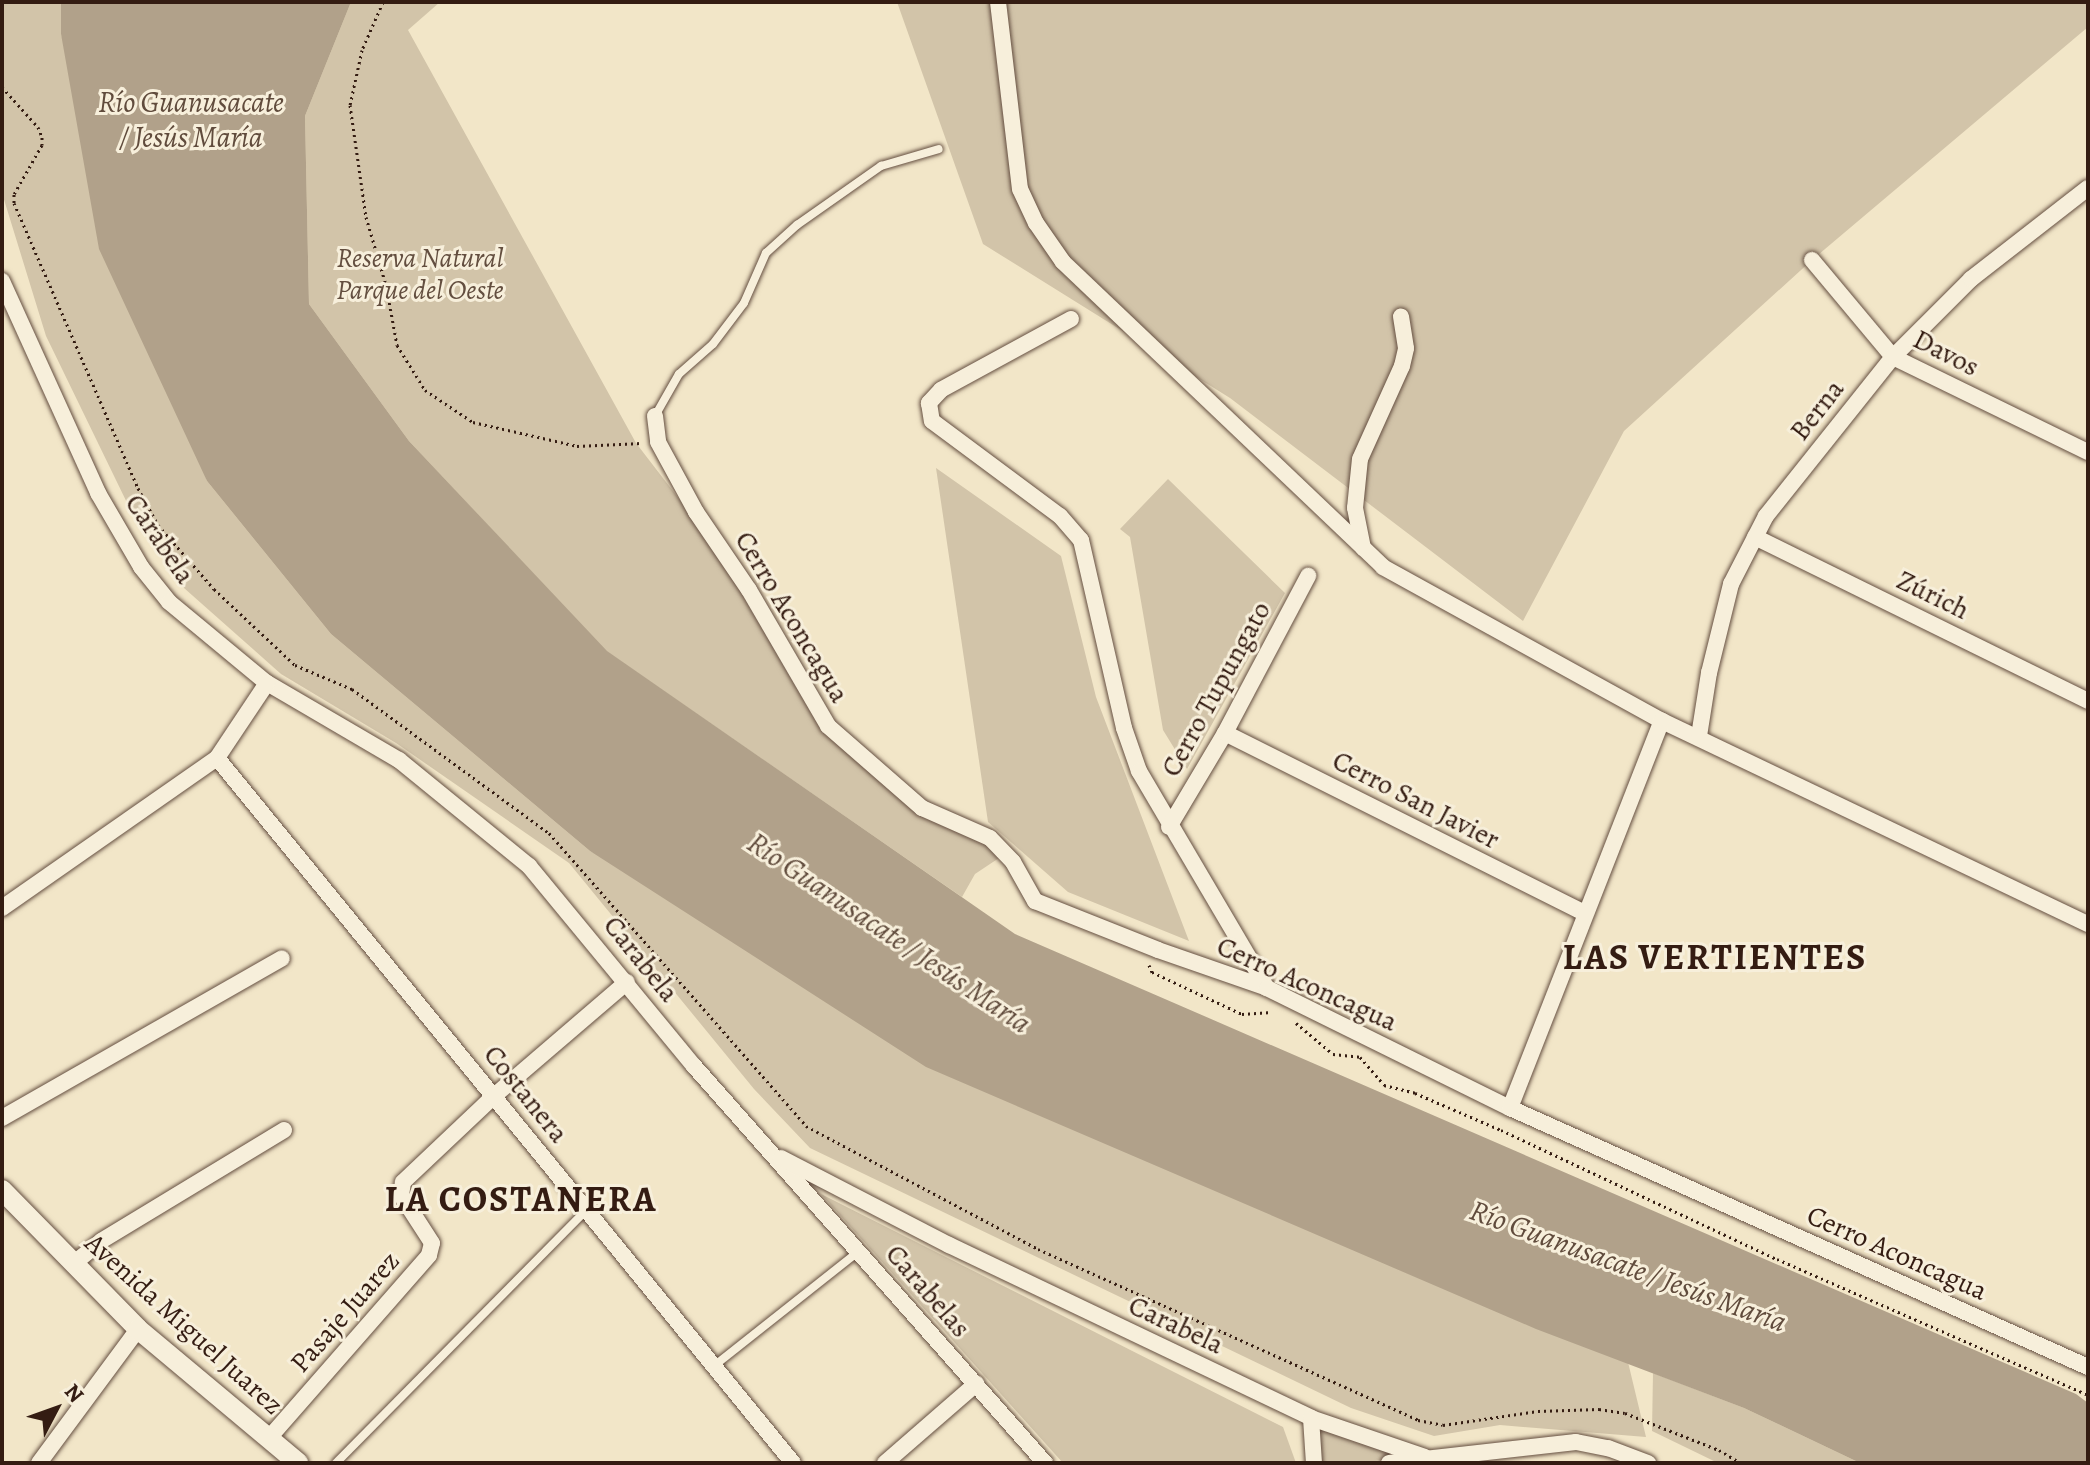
<!DOCTYPE html>
<html>
<head>
<meta charset="utf-8">
<style>
	body { margin:0 }
	#map { position:relative; width:2090px; height:1465px; overflow:hidden; background:#f2e6c8; font-family:Alegreya,serif }
	div>[style] { position:absolute }
	.green>* { inset:0; background:#d2c4a9 }
	.water>* { inset:0; background:#b1a18a }
	.path>* { height:3px; margin-top:-1.5px; transform-origin:0; background:repeating-linear-gradient(90deg,#341c12 0 2px,transparent 0 6px) }
	.roads { filter:drop-shadow(0 0 2px #644e40) drop-shadow(0 0 2px #644e40) }
	.service>* { height:8px; margin:-4px; padding:0 4px; transform-origin:4px; border-radius:4px; background:#f7efdb }
	.minor>* { height:16px; margin:-8px; padding:0 8px; transform-origin:8px; border-radius:8px; background:#f7efdb }
	.tertiary>* { height:20px; margin:-10px; padding:0 10px; transform-origin:10px; border-radius:10px; background:#f7efdb }
	span { translate:-50% -50%; white-space:nowrap; text-align:center; line-height:1.15; -webkit-text-stroke:6px #f7efdb; paint-order:stroke }
	.park-label { font-size:28px; color:#634e3f; font-style:italic }
	.street-label { font-size:28px; color:#341c12 }
	.water-label { font-size:30px; color:#604b3c; font-style:italic }
	.district-label { font-size:36px; color:#341c12; font-weight:700; letter-spacing:2px }
	.frame { position:absolute; inset:0; border:4px solid #341c12; pointer-events:none }
	.north { position:absolute; left:16px; top:1369px; width:80px; height:80px; -webkit-text-stroke:6px #f7efdb; paint-order:stroke; rotate:49deg; font-size:22px; font-weight:700; line-height:32px; text-align:center; color:#341c12 }
	.north::after { content:''; display:block; margin:auto; width:28px; height:36px; background:#341c12; clip-path:polygon(50% 0,100% 100%,50% 72%,0 100%) }
</style>
</head>
<body>
<div id="map">
	<div class="green">
		<i style="clip-path:polygon(2px 2px,61px 2px,61px 34px,207px 481px,331px 634px,590px 851px,1627px 1358px,1646px 1437px,1500px 1425px,1434px 1436px,1351px 1408px,810px 1148px,754px 1089px,569px 863px,396px 743px,281px 674px,184px 588px,132px 513px,46px 336px,2px 193px)"></i>
		<i style="clip-path:polygon(351px 2px,440px 2px,408px 30px,636px 443px,749px 590px,828px 726px,922px 808px,1005px 854px,975px 874px,962px 897px,606px 651px,409px 441px,309px 304px,305px 116px)"></i>
		<i style="clip-path:polygon(897px 2px,2088px 2px,2088px 27px,1812px 260px,1624px 431px,1523px 621px,1230px 398px,983px 244px)"></i>
		<i style="clip-path:polygon(936px 468px,1061px 556px,1096px 697px,1189px 941px,1068px 892px,988px 822px)"></i>
		<i style="clip-path:polygon(1168px 479px,1285px 593px,1187px 769px,1163px 730px,1130px 537px,1120px 529px)"></i>
		<i style="clip-path:polygon(821px 1194px,1283px 1427px,1296px 1463px,1063px 1463px)"></i>
		<i style="clip-path:polygon(1653px 1373px,1744px 1408px,1860px 1463px,1718px 1463px,1652px 1431px)"></i>
		<i style="clip-path:polygon(1317px 1426px,1406px 1456px,1363px 1463px,1321px 1463px)"></i>
	</div>
	<div class="water">
		<i style="clip-path:polygon(61px 2px,351px 2px,305px 116px,309px 304px,409px 441px,607px 651px,1015px 934px,2076px 1394px,2088px 1403px,2088px 1463px,1860px 1463px,1744px 1408px,1536px 1329px,926px 1067px,590px 851px,331px 634px,207px 481px,99px 249px,61px 34px)"></i>
	</div>
	<div class="path">
		<i style="left:383px;top:2px;width:52px;rotate:113.6deg"></i>
		<i style="left:362px;top:50px;width:56px;rotate:102.3deg"></i>
		<i style="left:350px;top:105px;width:113px;rotate:81.9deg"></i>
		<i style="left:366px;top:217px;width:71px;rotate:73.6deg"></i>
		<i style="left:386px;top:285px;width:61px;rotate:79.6deg"></i>
		<i style="left:397px;top:345px;width:53px;rotate:58.1deg"></i>
		<i style="left:425px;top:390px;width:58px;rotate:33.7deg"></i>
		<i style="left:473px;top:422px;width:107px;rotate:13deg"></i>
		<i style="left:577px;top:446px;width:65px;rotate:-2.6deg"></i>
		<i style="left:2px;top:87px;width:54px;rotate:48deg"></i>
		<i style="left:38px;top:127px;width:11px;rotate:68deg"></i>
		<i style="left:42px;top:137px;width:8px;rotate:90deg"></i>
		<i style="left:42px;top:145px;width:56px;rotate:119.7deg"></i>
		<i style="left:14px;top:194px;width:9px;rotate:90deg"></i>
		<i style="left:14px;top:203px;width:311px;rotate:66.5deg"></i>
		<i style="left:138px;top:488px;width:42px;rotate:61.6deg"></i>
		<i style="left:158px;top:525px;width:85px;rotate:48.8deg"></i>
		<i style="left:214px;top:589px;width:111px;rotate:43.2deg"></i>
		<i style="left:295px;top:665px;width:62px;rotate:22.8deg"></i>
		<i style="left:352px;top:689px;width:244px;rotate:36.2deg"></i>
		<i style="left:549px;top:833px;width:390px;rotate:48.7deg"></i>
		<i style="left:806px;top:1126px;width:263px;rotate:27.9deg"></i>
		<i style="left:1038px;top:1249px;width:417px;rotate:24.2deg"></i>
		<i style="left:1418px;top:1420px;width:25px;rotate:11deg"></i>
		<i style="left:1443px;top:1425px;width:96px;rotate:-8.4deg"></i>
		<i style="left:1538px;top:1411px;width:61px;rotate:-1.9deg"></i>
		<i style="left:1599px;top:1409px;width:26px;rotate:9deg"></i>
		<i style="left:1625px;top:1413px;width:101px;rotate:21.5deg"></i>
		<i style="left:1719px;top:1450px;width:26px;rotate:31deg"></i>
		<i style="left:1149px;top:965px;width:8px;rotate:67deg"></i>
		<i style="left:1152px;top:972px;width:99px;rotate:25deg"></i>
		<i style="left:1242px;top:1014px;width:30px;rotate:-4deg"></i>
		<i style="left:1296px;top:1023px;width:48px;rotate:40deg"></i>
		<i style="left:1333px;top:1054px;width:27px;rotate:6deg"></i>
		<i style="left:1360px;top:1057px;width:37px;rotate:49deg"></i>
		<i style="left:1384px;top:1085px;width:32px;rotate:14deg"></i>
		<i style="left:1415px;top:1093px;width:94px;rotate:23.3deg"></i>
		<i style="left:1501px;top:1130px;width:305px;rotate:25.1deg"></i>
		<i style="left:1777px;top:1259px;width:339px;rotate:23.6deg"></i>
	</div>
	<div class="roads">
		<div class="service">
			<i style="left:655px;top:416px;width:48px;rotate:-60.3deg"></i>
			<i style="left:679px;top:374px;width:45px;rotate:-41.4deg"></i>
			<i style="left:713px;top:344px;width:51px;rotate:-52.9deg"></i>
			<i style="left:744px;top:303px;width:55px;rotate:-66.3deg"></i>
			<i style="left:766px;top:253px;width:42px;rotate:-42.1deg"></i>
			<i style="left:797px;top:225px;width:103px;rotate:-35.1deg"></i>
			<i style="left:881px;top:166px;width:60px;rotate:-16.3deg"></i>
			<i style="left:714px;top:1366px;width:185px;rotate:-38.4deg"></i>
			<i style="left:336px;top:1463px;width:356px;rotate:-45.3deg"></i>
		</div>
		<div class="minor">
			<i style="left:998px;top:2px;width:188px;rotate:83.3deg"></i>
			<i style="left:1020px;top:189px;width:38px;rotate:65deg"></i>
			<i style="left:1036px;top:223px;width:47px;rotate:55.3deg"></i>
			<i style="left:1063px;top:262px;width:442px;rotate:43.6deg"></i>
			<i style="left:1383px;top:567px;width:319px;rotate:28.9deg"></i>
			<i style="left:1662px;top:721px;width:472px;rotate:25.5deg"></i>
			<i style="left:1812px;top:260px;width:126px;rotate:50.1deg"></i>
			<i style="left:1893px;top:357px;width:217px;rotate:26deg"></i>
			<i style="left:2px;top:281px;width:233px;rotate:65.6deg"></i>
			<i style="left:98px;top:493px;width:86px;rotate:59.8deg"></i>
			<i style="left:141px;top:567px;width:45px;rotate:51.3deg"></i>
			<i style="left:169px;top:602px;width:127px;rotate:39.6deg"></i>
			<i style="left:267px;top:683px;width:153px;rotate:30.3deg"></i>
			<i style="left:399px;top:760px;width:168px;rotate:39.2deg"></i>
			<i style="left:529px;top:866px;width:259px;rotate:50.5deg"></i>
			<i style="left:694px;top:1066px;width:530px;rotate:48.52deg"></i>
			<i style="left:1071px;top:319px;width:148px;rotate:151.4deg"></i>
			<i style="left:941px;top:390px;width:18px;rotate:133deg"></i>
			<i style="left:929px;top:403px;width:18px;rotate:81deg"></i>
			<i style="left:932px;top:421px;width:159px;rotate:36.6deg"></i>
			<i style="left:1060px;top:516px;width:32px;rotate:49deg"></i>
			<i style="left:1081px;top:540px;width:193px;rotate:77.1deg"></i>
			<i style="left:1124px;top:728px;width:46px;rotate:70.8deg"></i>
			<i style="left:1139px;top:771px;width:252px;rotate:59.5deg"></i>
			<i style="left:655px;top:416px;width:26px;rotate:83deg"></i>
			<i style="left:658px;top:442px;width:80px;rotate:61.5deg"></i>
			<i style="left:696px;top:512px;width:94px;rotate:55.8deg"></i>
			<i style="left:749px;top:590px;width:157px;rotate:59.8deg"></i>
			<i style="left:828px;top:726px;width:125px;rotate:41.1deg"></i>
			<i style="left:922px;top:808px;width:74px;rotate:23.8deg"></i>
			<i style="left:990px;top:838px;width:33px;rotate:46deg"></i>
			<i style="left:1013px;top:862px;width:45px;rotate:60.6deg"></i>
			<i style="left:1035px;top:901px;width:132px;rotate:21.7deg"></i>
			<i style="left:1158px;top:950px;width:115px;rotate:19.2deg"></i>
			<i style="left:1267px;top:988px;width:271px;rotate:26.3deg"></i>
			<i style="left:1510px;top:1108px;width:633px;rotate:24.14deg"></i>
			<i style="left:1755px;top:537px;width:371px;rotate:26.2deg"></i>
			<i style="left:1363px;top:548px;width:41px;rotate:-101.3deg"></i>
			<i style="left:1355px;top:508px;width:49px;rotate:-84.2deg"></i>
			<i style="left:1360px;top:459px;width:102px;rotate:-65.7deg"></i>
			<i style="left:1402px;top:366px;width:18px;rotate:-77deg"></i>
			<i style="left:1406px;top:348px;width:32px;rotate:-99deg"></i>
			<i style="left:1225px;top:733px;width:402px;rotate:26.6deg"></i>
			<i style="left:1699px;top:736px;width:64px;rotate:-81deg"></i>
			<i style="left:1709px;top:673px;width:92px;rotate:-76.1deg"></i>
			<i style="left:1731px;top:584px;width:76px;rotate:-62.8deg"></i>
			<i style="left:1766px;top:516px;width:203px;rotate:-51.4deg"></i>
			<i style="left:1893px;top:357px;width:110px;rotate:-45deg"></i>
			<i style="left:1971px;top:279px;width:148px;rotate:-37.9deg"></i>
			<i style="left:217px;top:758px;width:910px;rotate:50.75deg"></i>
			<i style="left:1169px;top:827px;width:109px;rotate:-59.2deg"></i>
			<i style="left:1225px;top:733px;width:178px;rotate:-62.1deg"></i>
			<i style="left:2px;top:908px;width:262px;rotate:-34.9deg"></i>
			<i style="left:217px;top:758px;width:90px;rotate:-56.3deg"></i>
			<i style="left:1510px;top:1108px;width:416px;rotate:-68.6deg"></i>
			<i style="left:2px;top:1118px;width:322px;rotate:-29.7deg"></i>
			<i style="left:781px;top:1158px;width:189px;rotate:27.4deg"></i>
			<i style="left:949px;top:1245px;width:401px;rotate:25.5deg"></i>
			<i style="left:1311px;top:1418px;width:120px;rotate:18.9deg"></i>
			<i style="left:73px;top:1264px;width:36px;rotate:-39deg"></i>
			<i style="left:101px;top:1241px;width:214px;rotate:-31.2deg"></i>
			<i style="left:1311px;top:1418px;width:45px;rotate:86.2deg"></i>
			<i style="left:269px;top:1438px;width:243px;rotate:-48.8deg"></i>
			<i style="left:429px;top:1255px;width:12px;rotate:-76deg"></i>
			<i style="left:432px;top:1243px;width:57px;rotate:-122.9deg"></i>
			<i style="left:401px;top:1195px;width:13px;rotate:-81deg"></i>
			<i style="left:403px;top:1182px;width:125px;rotate:-43.4deg"></i>
			<i style="left:494px;top:1096px;width:175px;rotate:-40.6deg"></i>
			<i style="left:39px;top:1463px;width:167px;rotate:-53.5deg"></i>
			<i style="left:885px;top:1463px;width:121px;rotate:-41deg"></i>
			<i style="left:1389px;top:1463px;width:188px;rotate:-6.4deg"></i>
			<i style="left:1576px;top:1442px;width:33px;rotate:11deg"></i>
			<i style="left:1608px;top:1448px;width:43px;rotate:20.6deg"></i>
		</div>
		<div class="tertiary">
			<i style="left:2px;top:1190px;width:194px;rotate:45.6deg"></i>
			<i style="left:138px;top:1329px;width:209px;rotate:39.9deg"></i>
		</div>
	</div>
	<div class="park-label">
		<span style="left:420px;top:274px">Reserva Natural<br>Parque del Oeste</span>
	</div>
	<div class="street-label">
		<span style="left:1946px;top:353px;rotate:27deg">Davos</span>
		<span style="left:1817px;top:410px;rotate:-52deg">Berna</span>
		<span style="left:160px;top:539px;rotate:56deg">Carabela</span>
		<span style="left:1933px;top:595px;rotate:26deg">Zúrich</span>
		<span style="left:792px;top:617px;rotate:59deg">Cerro Aconcagua</span>
		<span style="left:1216px;top:689px;rotate:-61deg">Cerro Tupungato</span>
		<span style="left:1416px;top:800px;rotate:27deg">Cerro San Javier</span>
		<span style="left:641px;top:959px;rotate:51deg">Carabela</span>
		<span style="left:1307px;top:984px;rotate:24deg">Cerro Aconcagua</span>
		<span style="left:526px;top:1094px;rotate:51deg">Costanera</span>
		<span style="left:1897px;top:1253px;rotate:24deg">Cerro Aconcagua</span>
		<span style="left:928px;top:1291px;rotate:49deg">Carabelas</span>
		<span style="left:345px;top:1312px;rotate:-49deg">Pasaje Juarez</span>
		<span style="left:184px;top:1324px;rotate:42deg">Avenida Miguel Juarez</span>
		<span style="left:1176px;top:1325px;rotate:25deg">Carabela</span>
	</div>
	<div class="water-label">
		<span style="left:191px;top:119px">Río Guanusacate<br>/ Jesús María</span>
		<span style="left:889px;top:933px;rotate:34deg">Río Guanusacate / Jesús María</span>
		<span style="left:1628px;top:1266px;rotate:20deg">Río Guanusacate / Jesús María</span>
	</div>
	<div class="district-label">
		<span style="left:1715px;top:957px">LAS VERTIENTES</span>
		<span style="left:521px;top:1199px">LA COSTANERA</span>
	</div>
	<div class="frame"></div>
	<div class="north">N</div>
</div>
</body>
</html>
